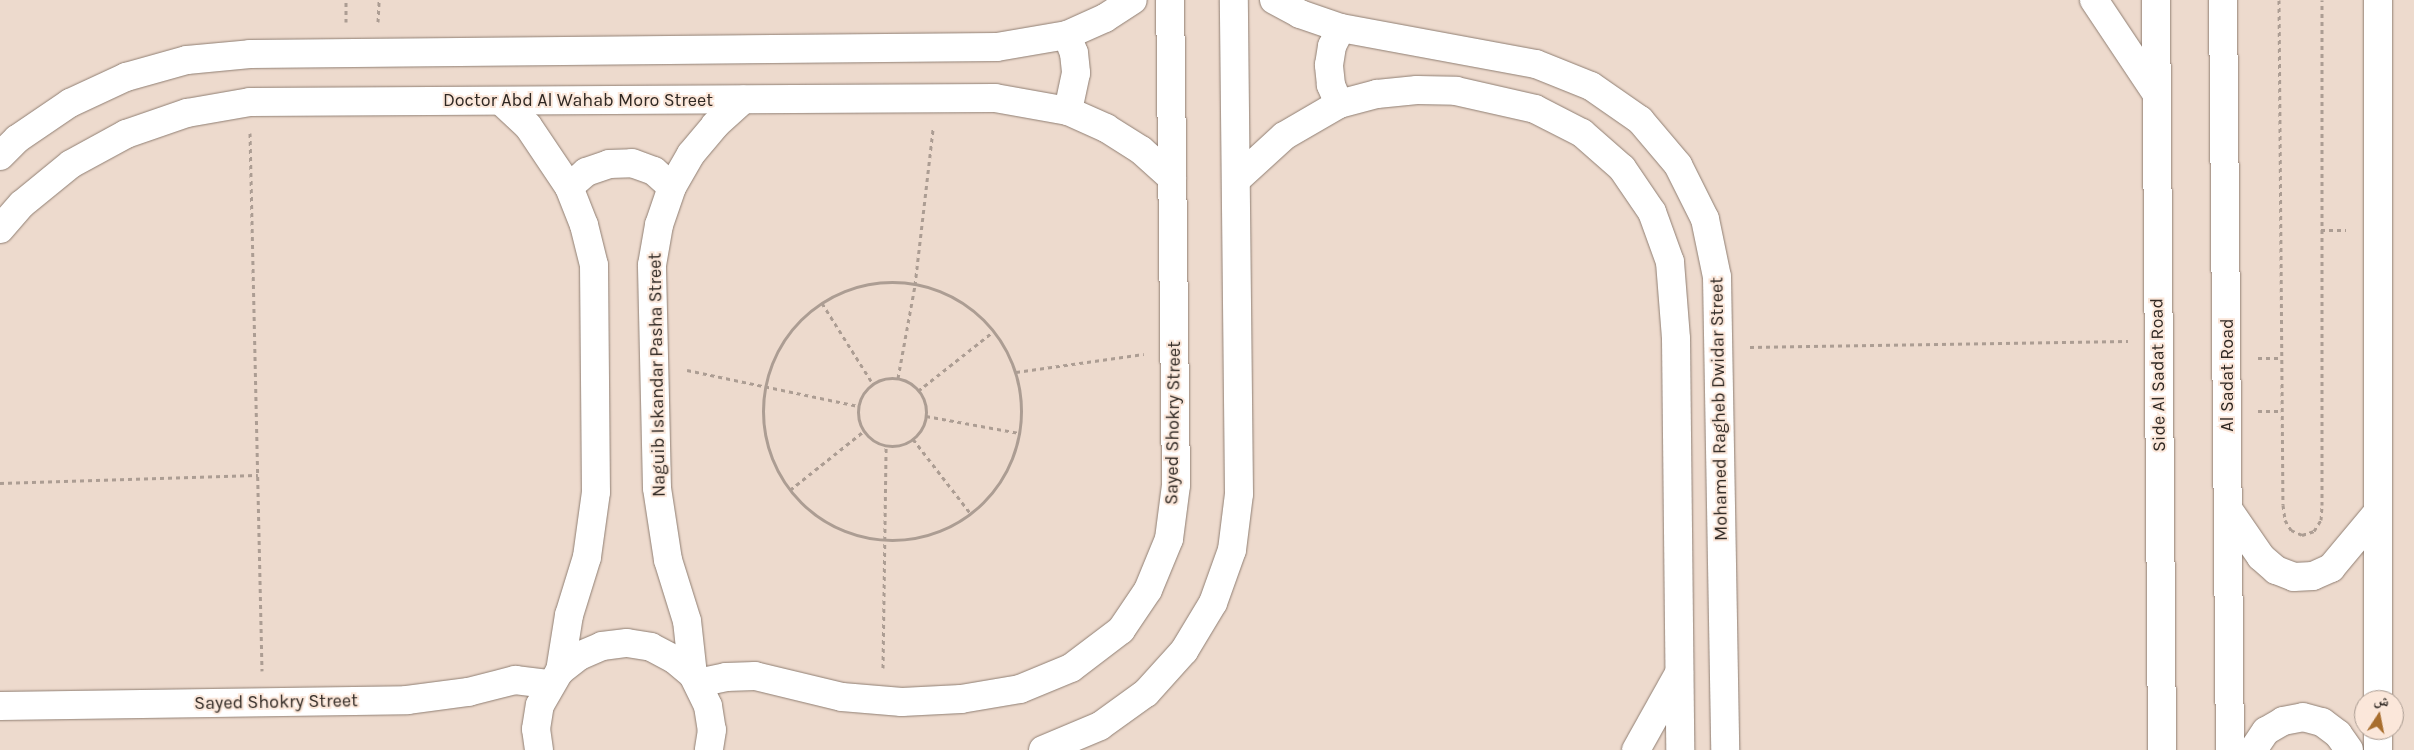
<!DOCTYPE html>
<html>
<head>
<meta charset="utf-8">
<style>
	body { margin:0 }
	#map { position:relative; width:2414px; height:750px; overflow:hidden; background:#eddacd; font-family:Karla,"Noto Naskh Arabic",sans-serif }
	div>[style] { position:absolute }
	.path>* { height:3px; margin-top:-1.5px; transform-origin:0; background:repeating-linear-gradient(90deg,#ac9d93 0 4px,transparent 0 8px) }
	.path>.ring { margin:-1.5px; padding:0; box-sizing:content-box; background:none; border:3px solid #ac9d93; border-radius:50% }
	.roads { filter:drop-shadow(0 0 1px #8f7e72) drop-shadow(0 0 1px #8f7e72) }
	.street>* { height:28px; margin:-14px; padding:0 14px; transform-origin:14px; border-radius:14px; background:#fff }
	.secondary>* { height:28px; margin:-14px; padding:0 14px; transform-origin:14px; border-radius:14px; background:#fff }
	span { translate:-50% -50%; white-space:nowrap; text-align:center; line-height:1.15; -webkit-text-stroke:4px #fbe7da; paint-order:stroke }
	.street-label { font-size:18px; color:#2f2823 }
	.north { position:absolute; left:2354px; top:690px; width:50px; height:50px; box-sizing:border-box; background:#fbe7da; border:1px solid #a99b91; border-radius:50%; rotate:11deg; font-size:14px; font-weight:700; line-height:20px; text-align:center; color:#2f2823 }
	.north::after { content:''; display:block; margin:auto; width:18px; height:22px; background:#a86e2e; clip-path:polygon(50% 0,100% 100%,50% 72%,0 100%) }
</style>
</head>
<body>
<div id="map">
	<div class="path">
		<i style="left:2279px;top:0;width:505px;rotate:89.55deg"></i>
		<i style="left:2283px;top:505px;width:15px;rotate:82deg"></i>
		<i style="left:2285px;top:520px;width:12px;rotate:59deg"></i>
		<i style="left:2291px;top:530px;width:12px;rotate:24deg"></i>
		<i style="left:2302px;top:535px;width:13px;rotate:-18deg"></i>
		<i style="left:2314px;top:531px;width:13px;rotate:-58deg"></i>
		<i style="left:2321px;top:520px;width:15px;rotate:-86deg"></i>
		<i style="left:2322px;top:505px;width:505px;rotate:-90deg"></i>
		<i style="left:346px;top:22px;width:22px;rotate:-90deg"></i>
		<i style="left:378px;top:22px;width:22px;rotate:-87deg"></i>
		<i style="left:250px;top:133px;width:538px;rotate:88.72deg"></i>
		<i style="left:2321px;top:230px;width:25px"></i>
		<i class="ring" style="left:763px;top:282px;width:255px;height:255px"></i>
		<i style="left:822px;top:303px;width:96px;rotate:57.8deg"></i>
		<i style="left:1750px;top:347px;width:378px;rotate:-0.9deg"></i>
		<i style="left:2258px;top:358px;width:23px"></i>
		<i style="left:687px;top:370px;width:175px;rotate:11.9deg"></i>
		<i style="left:1016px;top:372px;width:129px;rotate:-8deg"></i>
		<i style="left:898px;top:378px;width:95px;rotate:-79.6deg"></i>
		<i style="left:915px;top:285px;width:157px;rotate:-83.4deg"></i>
		<i class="ring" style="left:858px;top:378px;width:65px;height:65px"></i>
		<i style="left:918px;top:391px;width:97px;rotate:-38.3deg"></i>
		<i style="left:2258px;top:411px;width:23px"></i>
		<i style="left:926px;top:416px;width:96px;rotate:10.3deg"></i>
		<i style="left:913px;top:439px;width:95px;rotate:52.3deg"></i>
		<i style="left:0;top:483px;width:258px;rotate:-1.8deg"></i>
		<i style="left:790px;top:490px;width:95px;rotate:-38.6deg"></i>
		<i style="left:883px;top:668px;width:222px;rotate:-89.2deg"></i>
	</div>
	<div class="roads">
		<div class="street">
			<i style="left:1274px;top:0;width:30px;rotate:28deg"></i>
			<i style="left:1300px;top:14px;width:43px;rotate:18.9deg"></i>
			<i style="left:1341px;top:28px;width:198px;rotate:10.5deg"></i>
			<i style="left:1536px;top:64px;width:59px;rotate:21.8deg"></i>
			<i style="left:1591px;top:86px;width:60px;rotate:34.8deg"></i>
			<i style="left:1640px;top:120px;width:59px;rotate:49.8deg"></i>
			<i style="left:1678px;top:165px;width:60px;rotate:63.4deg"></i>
			<i style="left:1705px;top:219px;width:59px;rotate:78.3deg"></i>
			<i style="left:1717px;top:277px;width:473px;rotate:89deg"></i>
			<i style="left:2094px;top:0;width:112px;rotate:56.3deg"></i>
			<i style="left:1067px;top:35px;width:19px;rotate:69deg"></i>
			<i style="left:1074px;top:53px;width:20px;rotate:84deg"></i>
			<i style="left:1076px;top:73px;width:39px;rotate:102deg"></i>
			<i style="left:501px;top:101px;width:37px;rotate:43deg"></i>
			<i style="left:528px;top:126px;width:73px;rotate:56.1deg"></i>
			<i style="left:569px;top:187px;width:41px;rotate:68.5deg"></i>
			<i style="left:584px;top:225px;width:41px;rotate:76deg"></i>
			<i style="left:594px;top:265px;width:227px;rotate:89.5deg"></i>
			<i style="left:596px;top:492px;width:66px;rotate:97.9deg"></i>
			<i style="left:587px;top:557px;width:61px;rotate:107.2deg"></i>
			<i style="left:569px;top:615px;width:57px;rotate:99.1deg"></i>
			<i style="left:1339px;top:104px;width:21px;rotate:-113deg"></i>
			<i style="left:1331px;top:85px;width:20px;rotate:-96deg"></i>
			<i style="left:1329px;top:65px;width:19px;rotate:-81deg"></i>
			<i style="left:1332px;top:46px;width:20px;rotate:-63deg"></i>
			<i style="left:0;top:156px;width:24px;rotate:-45deg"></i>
			<i style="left:17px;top:139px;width:64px;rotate:-34.2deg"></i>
			<i style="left:70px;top:103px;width:62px;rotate:-24.9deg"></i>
			<i style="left:126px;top:77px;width:63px;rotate:-15.6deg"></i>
			<i style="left:187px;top:60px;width:63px;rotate:-5.4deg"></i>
			<i style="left:250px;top:54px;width:747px;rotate:-0.54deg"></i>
			<i style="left:997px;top:47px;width:71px;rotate:-9.7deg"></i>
			<i style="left:1067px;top:35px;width:42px;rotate:-24.1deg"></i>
			<i style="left:1105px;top:18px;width:33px;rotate:-33deg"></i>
			<i style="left:1236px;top:180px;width:65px;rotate:-42.5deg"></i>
			<i style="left:1284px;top:136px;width:64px;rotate:-30.2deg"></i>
			<i style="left:1339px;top:104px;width:39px;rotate:-15deg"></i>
			<i style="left:1377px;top:94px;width:40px;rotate:-5.7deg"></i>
			<i style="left:1417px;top:90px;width:39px;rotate:1deg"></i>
			<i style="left:1456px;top:91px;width:81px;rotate:12.8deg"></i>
			<i style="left:1535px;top:109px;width:53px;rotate:27.1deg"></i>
			<i style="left:1582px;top:133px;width:53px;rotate:41.2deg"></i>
			<i style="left:1622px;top:168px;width:53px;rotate:55.7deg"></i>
			<i style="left:1652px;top:212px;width:53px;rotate:70.2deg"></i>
			<i style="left:1670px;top:262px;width:77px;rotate:85.5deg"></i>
			<i style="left:1676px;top:339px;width:411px;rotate:89.4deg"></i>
			<i style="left:569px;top:187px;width:23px;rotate:-41deg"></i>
			<i style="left:586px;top:172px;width:24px;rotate:-19deg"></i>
			<i style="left:609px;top:164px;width:23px;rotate:-2deg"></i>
			<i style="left:632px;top:163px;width:23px;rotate:20deg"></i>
			<i style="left:654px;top:171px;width:24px;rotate:42deg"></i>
			<i style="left:0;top:229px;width:33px;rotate:-49deg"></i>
			<i style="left:22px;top:204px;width:63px;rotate:-39.2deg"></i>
			<i style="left:71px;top:164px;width:63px;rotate:-28.6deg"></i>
			<i style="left:126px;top:134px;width:65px;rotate:-19deg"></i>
			<i style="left:187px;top:113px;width:64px;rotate:-9.9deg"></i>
			<i style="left:250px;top:102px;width:745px;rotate:-0.31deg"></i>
			<i style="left:995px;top:98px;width:74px;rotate:10.1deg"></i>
			<i style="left:1068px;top:111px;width:42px;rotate:24.1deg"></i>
			<i style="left:1106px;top:128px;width:41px;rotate:32.2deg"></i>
			<i style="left:1141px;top:150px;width:42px;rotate:42.1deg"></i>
			<i style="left:693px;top:675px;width:54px;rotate:-96.3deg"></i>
			<i style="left:687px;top:621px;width:64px;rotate:-107.3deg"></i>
			<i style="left:668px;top:560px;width:73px;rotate:-98.7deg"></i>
			<i style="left:657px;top:488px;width:223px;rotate:-91.3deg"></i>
			<i style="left:652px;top:265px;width:41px;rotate:-80.1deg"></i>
			<i style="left:659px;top:225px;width:40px;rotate:-71.1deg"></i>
			<i style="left:672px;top:187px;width:38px;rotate:-60deg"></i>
			<i style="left:691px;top:154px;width:38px;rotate:-50deg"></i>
			<i style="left:715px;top:125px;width:38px;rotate:-42deg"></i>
			<i style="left:698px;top:683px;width:29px;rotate:-12deg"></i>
			<i style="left:726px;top:677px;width:29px;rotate:-2deg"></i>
			<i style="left:755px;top:676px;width:89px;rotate:13.6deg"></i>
			<i style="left:842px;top:697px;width:60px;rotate:4.8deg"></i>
			<i style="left:902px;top:702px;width:59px;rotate:-2.9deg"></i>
			<i style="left:961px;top:699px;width:60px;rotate:-9.6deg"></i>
			<i style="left:1020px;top:689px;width:55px;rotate:-22.4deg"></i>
			<i style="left:1071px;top:668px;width:63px;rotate:-37.2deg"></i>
			<i style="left:1121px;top:630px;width:48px;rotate:-56deg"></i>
			<i style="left:1148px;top:590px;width:55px;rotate:-67.6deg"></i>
			<i style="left:1169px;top:539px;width:54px;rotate:-82.6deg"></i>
			<i style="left:1176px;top:485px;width:485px;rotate:-90.7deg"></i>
			<i style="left:0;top:706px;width:407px;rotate:-0.8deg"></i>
			<i style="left:407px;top:700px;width:62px;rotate:-7.5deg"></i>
			<i style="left:468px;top:692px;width:49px;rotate:-14.3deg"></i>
			<i style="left:515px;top:680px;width:35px;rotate:7deg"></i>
			<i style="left:539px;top:750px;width:21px;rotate:-98deg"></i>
			<i style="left:536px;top:729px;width:24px;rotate:-81deg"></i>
			<i style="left:540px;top:705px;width:39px;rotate:-60deg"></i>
			<i style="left:560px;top:671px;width:24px;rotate:-38deg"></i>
			<i style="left:579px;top:656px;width:25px;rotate:-23deg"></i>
			<i style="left:602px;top:646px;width:25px;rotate:-7deg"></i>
			<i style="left:627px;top:643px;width:24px;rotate:9deg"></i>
			<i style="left:651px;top:647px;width:26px;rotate:28deg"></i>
			<i style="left:674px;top:659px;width:25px;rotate:40deg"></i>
			<i style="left:693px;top:675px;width:34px;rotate:64deg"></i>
			<i style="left:708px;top:706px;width:24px;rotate:81deg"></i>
			<i style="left:712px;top:730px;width:20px;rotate:99deg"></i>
			<i style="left:1043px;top:750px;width:62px;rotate:-22.8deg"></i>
			<i style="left:1100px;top:726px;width:57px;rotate:-35.7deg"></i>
			<i style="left:1146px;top:693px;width:57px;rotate:-47.9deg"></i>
			<i style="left:1184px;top:651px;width:56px;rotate:-58.9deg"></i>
			<i style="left:1213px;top:603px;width:56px;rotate:-70.3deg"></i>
			<i style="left:1232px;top:550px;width:56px;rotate:-82.9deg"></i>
			<i style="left:1239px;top:494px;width:494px;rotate:-90.6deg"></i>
			<i style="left:1636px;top:750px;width:88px;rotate:-60.8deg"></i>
		</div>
		<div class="secondary">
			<i style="left:2156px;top:0;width:750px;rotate:89.54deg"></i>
			<i style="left:2223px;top:0;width:750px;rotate:89.47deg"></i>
			<i style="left:2228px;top:509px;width:58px;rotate:55.5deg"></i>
			<i style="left:2261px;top:557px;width:20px;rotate:41deg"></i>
			<i style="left:2276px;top:570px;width:19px;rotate:21deg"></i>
			<i style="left:2294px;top:577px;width:19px;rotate:-3deg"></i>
			<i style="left:2313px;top:576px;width:20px;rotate:-24deg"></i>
			<i style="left:2331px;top:568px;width:72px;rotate:-50.1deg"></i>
			<i style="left:2378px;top:700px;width:700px;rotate:-90deg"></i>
			<i style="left:2378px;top:730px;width:20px;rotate:90deg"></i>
			<i style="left:2253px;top:750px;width:23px;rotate:-56deg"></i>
			<i style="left:2266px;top:731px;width:20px;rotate:-30deg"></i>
			<i style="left:2283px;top:721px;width:20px;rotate:-11deg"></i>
			<i style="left:2303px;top:717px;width:20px;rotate:15deg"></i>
			<i style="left:2322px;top:722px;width:20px;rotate:37deg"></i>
			<i style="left:2338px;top:734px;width:19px;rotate:55deg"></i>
		</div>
	</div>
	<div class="street-label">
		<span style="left:578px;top:100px">Doctor Abd Al Wahab Moro Street</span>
		<span style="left:657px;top:375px;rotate:-91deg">Naguib Iskandar Pasha Street</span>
		<span style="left:2158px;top:375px;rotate:-91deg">Side Al Sadat Road</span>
		<span style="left:2227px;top:375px;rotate:-90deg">Al Sadat Road</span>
		<span style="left:1719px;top:409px;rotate:-91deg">Mohamed Ragheb Dwidar Street</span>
		<span style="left:1173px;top:423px;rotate:-89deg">Sayed Shokry Street</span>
		<span style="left:276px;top:702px;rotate:-1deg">Sayed Shokry Street</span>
	</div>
	<div class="north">ش</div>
</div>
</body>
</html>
